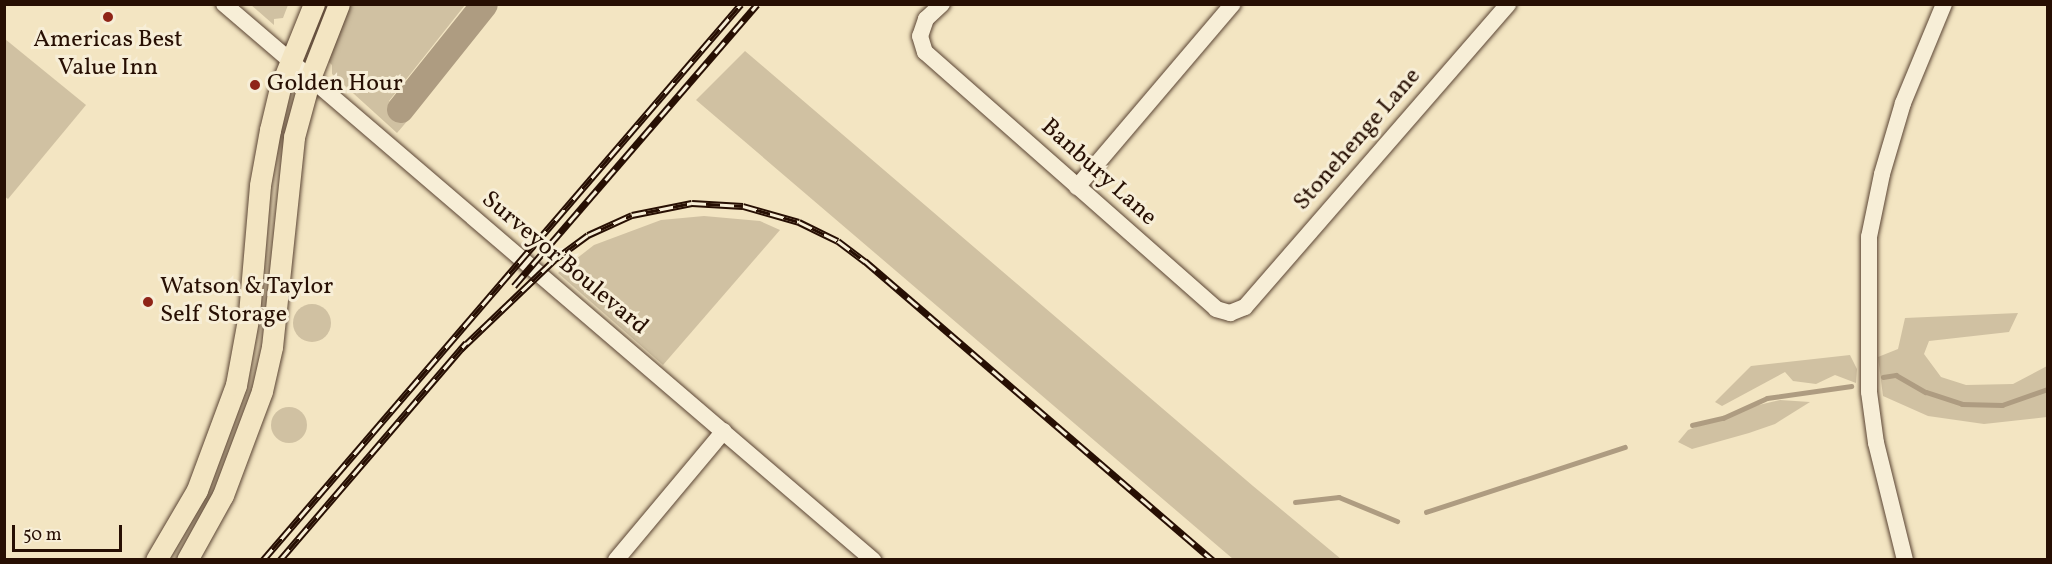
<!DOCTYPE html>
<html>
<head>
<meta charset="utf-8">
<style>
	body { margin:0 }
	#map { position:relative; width:2052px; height:564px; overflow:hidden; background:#f3e5c2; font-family:Vollkorn,serif }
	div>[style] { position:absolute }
	.green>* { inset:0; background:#d0c1a2 }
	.round { border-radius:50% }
	.stream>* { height:4.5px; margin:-2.25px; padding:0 2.25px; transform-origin:2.25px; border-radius:2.25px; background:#ae9c81 }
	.river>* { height:27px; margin:-13.5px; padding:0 13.5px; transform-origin:13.5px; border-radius:13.5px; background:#ae9c81 }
	.roads { filter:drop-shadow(0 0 2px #5a4433) drop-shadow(0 0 2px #5a4433) }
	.minor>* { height:16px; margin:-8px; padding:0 8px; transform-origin:8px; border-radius:8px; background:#f7eed7 }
	.major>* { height:21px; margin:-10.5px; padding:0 10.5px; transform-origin:10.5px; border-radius:10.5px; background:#f3e5c2 }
	.rail>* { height:7px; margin-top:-3.5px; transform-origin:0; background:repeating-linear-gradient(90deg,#f7eed7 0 14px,#270f03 0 28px); box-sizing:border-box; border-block:2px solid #270f03 }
	.dots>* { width:16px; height:16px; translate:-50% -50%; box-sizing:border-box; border:3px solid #f7eed7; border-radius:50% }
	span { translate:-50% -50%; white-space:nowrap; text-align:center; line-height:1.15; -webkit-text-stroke:6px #f7eed7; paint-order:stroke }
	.poi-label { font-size:24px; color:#270f03 }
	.left { translate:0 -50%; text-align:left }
	.street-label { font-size:24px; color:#270f03 }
	.frame { position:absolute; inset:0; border:6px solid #270f03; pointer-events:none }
	.scale { position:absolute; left:12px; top:525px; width:110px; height:27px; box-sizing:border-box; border:3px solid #270f03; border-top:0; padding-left:8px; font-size:18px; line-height:21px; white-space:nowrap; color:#270f03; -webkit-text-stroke:4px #f7eed7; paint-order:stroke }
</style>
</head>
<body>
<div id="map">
	<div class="green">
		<i style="clip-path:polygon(251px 5px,251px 4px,288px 5px,283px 18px,274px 19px,274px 25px)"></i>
		<i style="clip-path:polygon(347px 5px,465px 5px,389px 101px,409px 119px,397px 133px,332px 74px,332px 65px,327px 60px)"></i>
		<i style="clip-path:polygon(5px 39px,86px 105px,8px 199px,4px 196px)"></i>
		<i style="clip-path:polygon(745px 51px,1253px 486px,1341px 559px,1233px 559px,696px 100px)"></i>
		<i style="clip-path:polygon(704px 216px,760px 221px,780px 230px,663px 365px,558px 273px,594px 245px,661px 220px)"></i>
		<i class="round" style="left:293px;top:304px;width:38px;height:38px"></i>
		<i style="clip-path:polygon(2018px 313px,2009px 332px,1929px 341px,1924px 354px,1941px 377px,1966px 385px,2013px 384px,2047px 366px,2047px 417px,1984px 424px,1928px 416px,1883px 396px,1878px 357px,1898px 349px,1905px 318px)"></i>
		<i style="clip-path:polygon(1850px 355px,1857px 369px,1856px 383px,1835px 375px,1816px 384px,1793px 381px,1785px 372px,1722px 406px,1715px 402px,1751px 366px)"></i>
		<i style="clip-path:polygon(1780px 400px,1810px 402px,1775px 424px,1749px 433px,1692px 449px,1678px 442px,1688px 430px,1750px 407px)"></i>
		<i class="round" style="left:271px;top:407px;width:36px;height:36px"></i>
	</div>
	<div class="stream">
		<i style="left:1883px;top:377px;width:13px;rotate:-9deg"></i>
		<i style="left:1896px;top:375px;width:34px;rotate:30deg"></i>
		<i style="left:1926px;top:392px;width:38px;rotate:18deg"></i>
		<i style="left:1962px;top:404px;width:40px;rotate:1.4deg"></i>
		<i style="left:2002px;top:405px;width:49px;rotate:-19.2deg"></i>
		<i style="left:1692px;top:425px;width:32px;rotate:-13deg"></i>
		<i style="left:1723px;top:418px;width:48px;rotate:-24.4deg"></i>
		<i style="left:1767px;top:398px;width:85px;rotate:-8.1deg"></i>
		<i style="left:1295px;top:502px;width:44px;rotate:-6.5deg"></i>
		<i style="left:1339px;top:497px;width:63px;rotate:22.5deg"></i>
		<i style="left:1426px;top:512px;width:209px;rotate:-18.1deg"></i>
	</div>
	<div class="river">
		<i style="left:400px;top:109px;width:134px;rotate:-51.3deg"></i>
	</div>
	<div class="roads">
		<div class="minor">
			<i style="left:224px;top:4px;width:855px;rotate:40.59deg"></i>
			<i style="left:942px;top:4px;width:22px;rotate:137deg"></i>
			<i style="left:926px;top:19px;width:18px;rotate:109deg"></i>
			<i style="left:920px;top:36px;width:17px;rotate:73deg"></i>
			<i style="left:925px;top:52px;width:388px;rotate:41.4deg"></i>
			<i style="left:1216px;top:309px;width:15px;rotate:16deg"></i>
			<i style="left:1230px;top:313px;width:16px;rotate:-22deg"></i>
			<i style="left:1245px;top:307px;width:401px;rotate:-49deg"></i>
			<i style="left:1077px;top:187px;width:240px;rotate:-49.6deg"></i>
			<i style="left:616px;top:560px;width:168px;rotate:-50.1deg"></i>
			<i style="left:1905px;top:560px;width:121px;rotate:-103.9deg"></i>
			<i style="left:1876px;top:443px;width:51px;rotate:-97.8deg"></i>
			<i style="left:1869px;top:392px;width:155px;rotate:-90deg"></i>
			<i style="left:1869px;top:237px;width:64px;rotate:-78.3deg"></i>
			<i style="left:1882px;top:174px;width:74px;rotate:-73.5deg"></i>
			<i style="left:1903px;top:103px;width:107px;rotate:-67.5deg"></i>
		</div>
		<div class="major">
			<i style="left:156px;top:560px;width:81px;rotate:-59.6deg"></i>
			<i style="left:197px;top:490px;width:112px;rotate:-69.6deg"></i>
			<i style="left:236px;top:385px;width:72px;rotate:-79.6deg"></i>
			<i style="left:249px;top:314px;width:129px;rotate:-85.1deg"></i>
			<i style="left:260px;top:185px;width:56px;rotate:-79.7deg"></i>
			<i style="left:270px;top:130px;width:43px;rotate:-76.6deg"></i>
			<i style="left:280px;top:88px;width:91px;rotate:-68deg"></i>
			<i style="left:187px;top:560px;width:74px;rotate:-61deg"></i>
			<i style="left:223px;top:495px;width:111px;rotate:-69.4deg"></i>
			<i style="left:262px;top:391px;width:45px;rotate:-77.2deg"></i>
			<i style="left:272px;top:347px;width:211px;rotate:-84deg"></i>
			<i style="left:294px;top:137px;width:61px;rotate:-74.8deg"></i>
			<i style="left:310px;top:78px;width:79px;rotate:-68.6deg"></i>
		</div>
	</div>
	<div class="rail">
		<i style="left:514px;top:286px;width:372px;rotate:-49.2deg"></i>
		<i style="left:461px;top:349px;width:129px;rotate:-43.7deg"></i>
		<i style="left:554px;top:260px;width:42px;rotate:-36.3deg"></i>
		<i style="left:588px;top:235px;width:48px;rotate:-24.4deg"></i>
		<i style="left:632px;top:215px;width:61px;rotate:-11.3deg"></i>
		<i style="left:692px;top:203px;width:51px;rotate:3.4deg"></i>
		<i style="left:743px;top:206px;width:58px;rotate:15.9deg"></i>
		<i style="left:799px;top:222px;width:43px;rotate:26deg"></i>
		<i style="left:838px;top:241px;width:34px;rotate:37deg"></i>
		<i style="left:865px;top:261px;width:459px;rotate:40.7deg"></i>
		<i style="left:263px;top:560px;width:733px;rotate:-49.31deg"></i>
		<i style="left:280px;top:560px;width:286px;rotate:-49.4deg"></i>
	</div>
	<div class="dots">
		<i style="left:108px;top:17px;background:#8f2418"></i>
		<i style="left:255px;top:85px;background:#8f2418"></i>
		<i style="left:148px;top:302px;background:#8f2418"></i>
	</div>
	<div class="poi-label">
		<span style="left:108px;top:55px">Americas Best<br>Value Inn</span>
		<span class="left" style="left:267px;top:85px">Golden Hour</span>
		<span class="left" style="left:160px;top:302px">Watson &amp; Taylor<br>Self Storage</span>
	</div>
	<div class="street-label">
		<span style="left:1358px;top:140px;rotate:-49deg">Stonehenge Lane</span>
		<span style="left:1098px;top:173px;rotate:42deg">Banbury Lane</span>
		<span style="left:564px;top:264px;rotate:40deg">Surveyor Boulevard</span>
	</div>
	<div class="frame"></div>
	<div class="scale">50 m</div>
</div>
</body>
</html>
